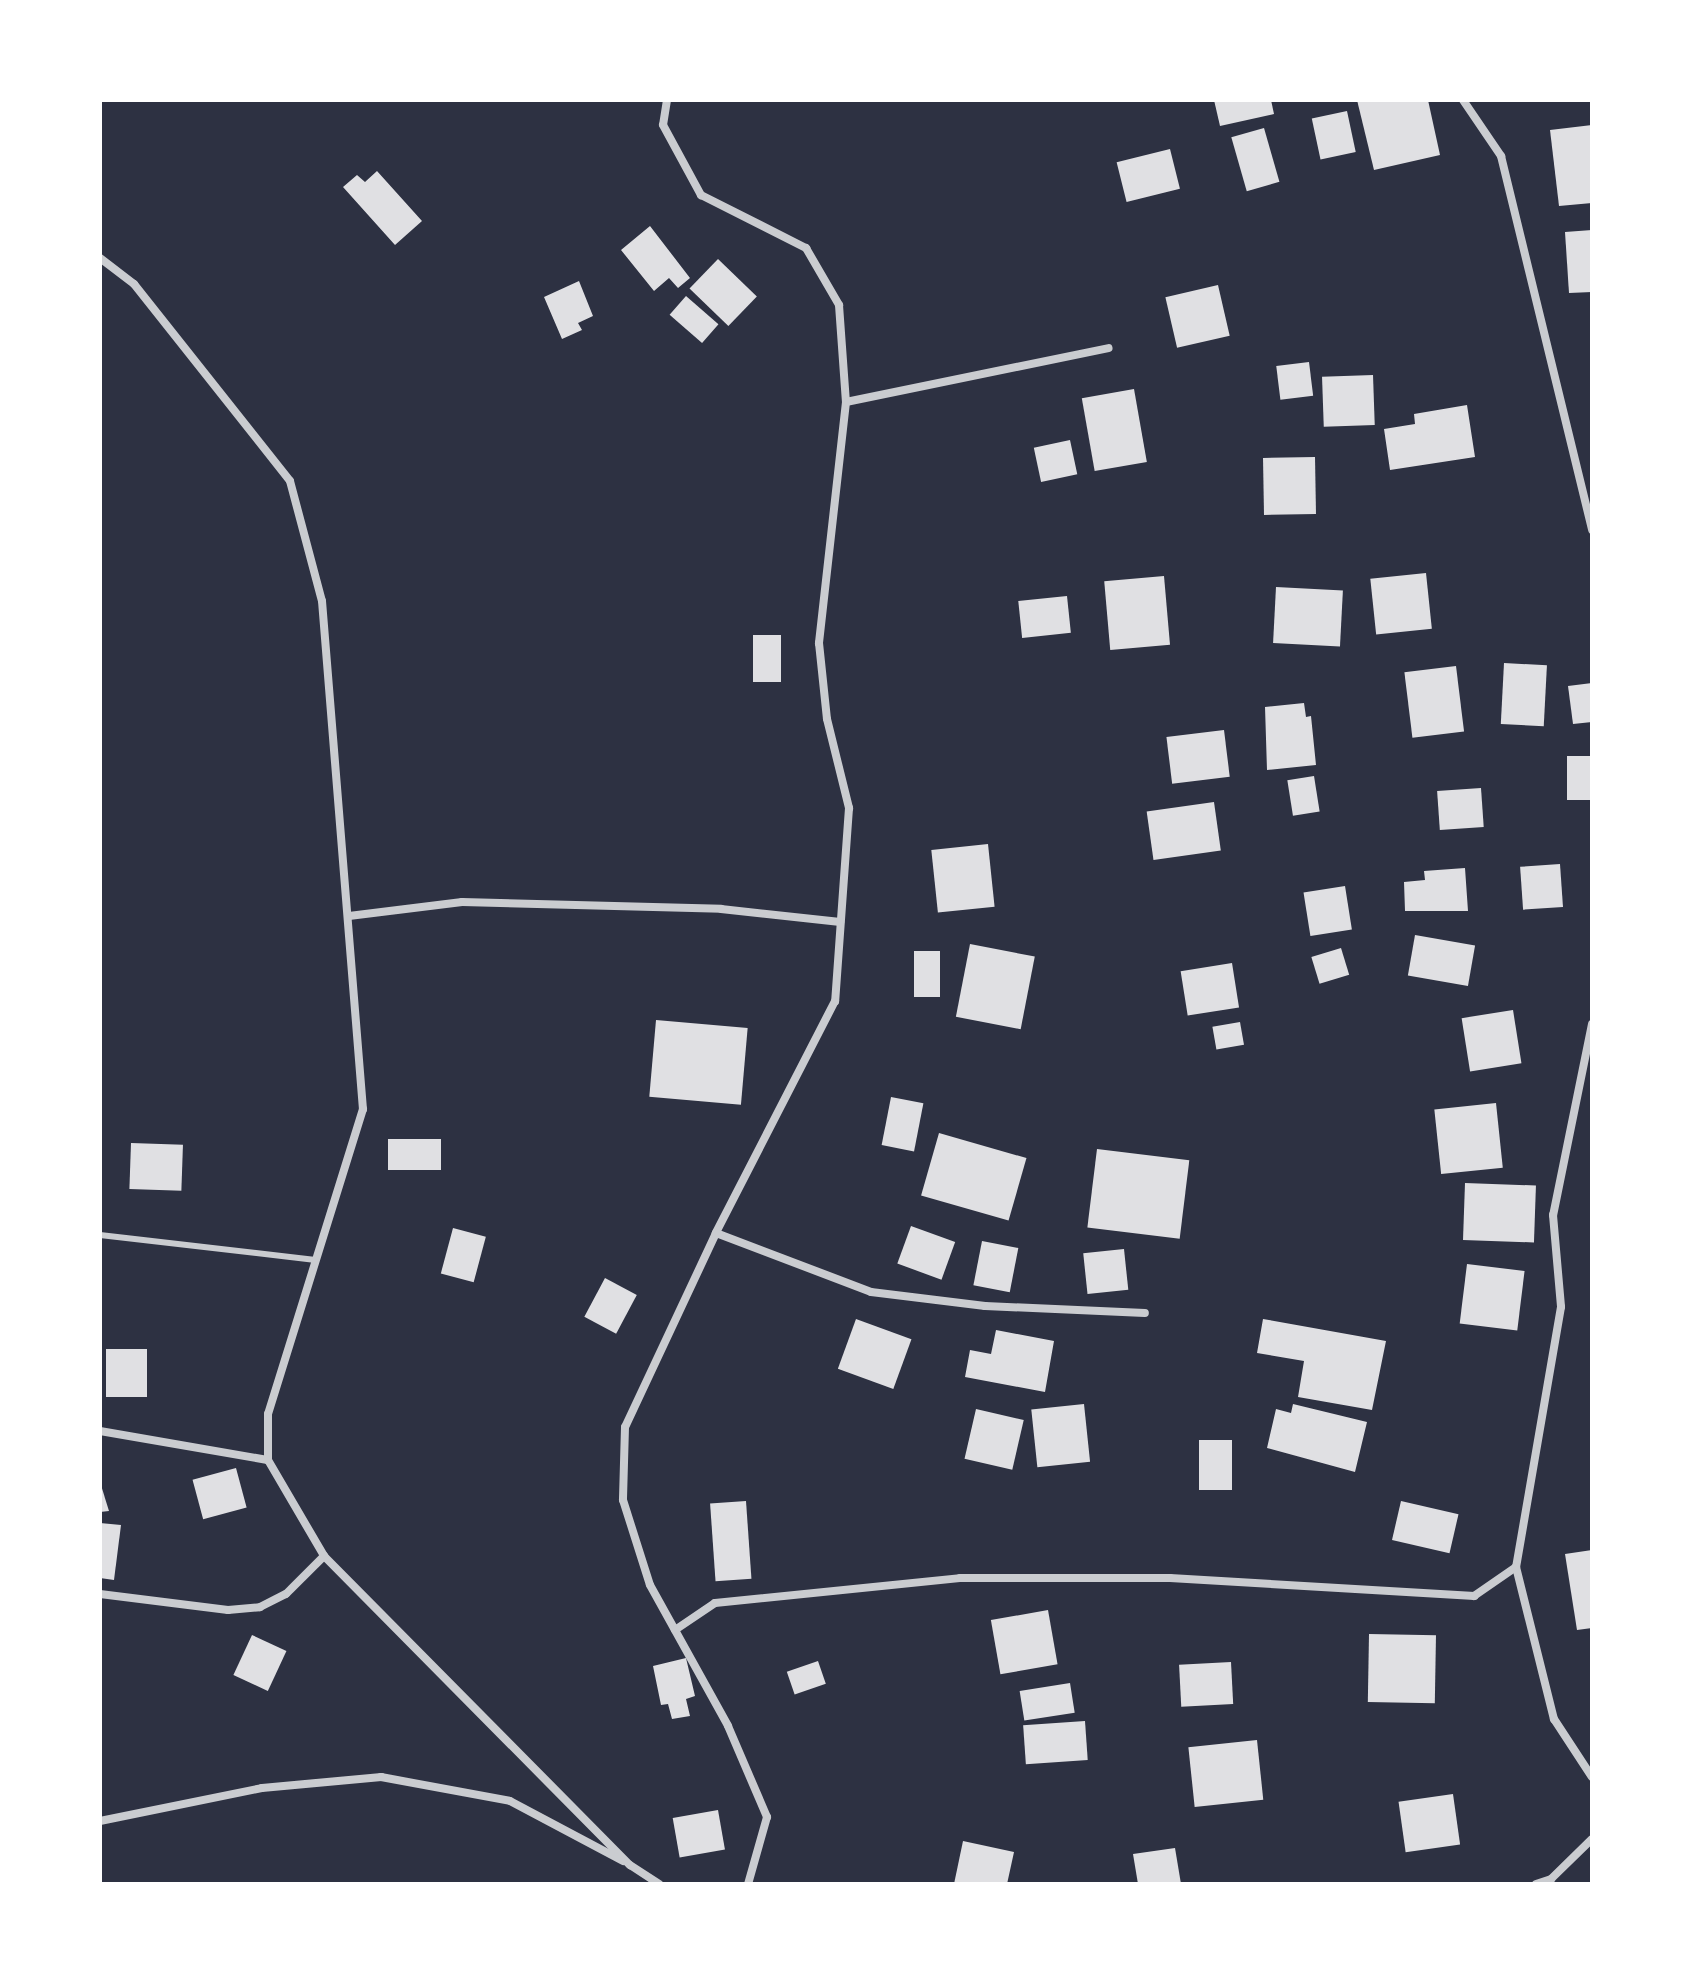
<!DOCTYPE html>
<html>
<head>
<meta charset="utf-8">
<style>
	body { margin:0 }
	#map { position:relative; width:1692px; height:1984px; overflow:hidden; background:#2d3142; font-family:"Asap Condensed",sans-serif }
	div>[style] { position:absolute }
	.building>* { inset:0; background:#e0e0e3; transform-origin:0 0 }
	.service>* { height:6px; margin:-3px; padding:0 3px; transform-origin:3px; border-radius:3px; background:#caccd0 }
	.minor>* { height:8px; margin:-4px; padding:0 4px; transform-origin:4px; border-radius:4px; background:#caccd0 }
	span { translate:-50% -50%; white-space:nowrap; text-align:center; line-height:1.15; -webkit-text-stroke:8px #fff; paint-order:stroke }
	.frame { position:absolute; inset:0; border:102px solid #fff; pointer-events:none }
</style>
</head>
<body>
<div id="map">
	<div class="building">
		<i style="clip-path:polygon(1214px 100px,1271px 100px,1274px 114px,1220px 126px)"></i>
		<i style="clip-path:polygon(1357px 100px,1428px 100px,1440px 155px,1374px 170px)"></i>
		<i style="left:1347px;top:111px;width:42px;height:36px;rotate:78deg"></i>
		<i style="clip-path:polygon(1592px 125px,1592px 203px,1559px 206px,1550px 130px)"></i>
		<i style="left:1264px;top:128px;width:56px;height:34px;rotate:74deg"></i>
		<i style="left:1170px;top:149px;width:41px;height:55px;rotate:76deg"></i>
		<i style="clip-path:polygon(377px 171px,422px 221px,395px 245px,343px 187px,357px 175px,365px 182px)"></i>
		<i style="clip-path:polygon(650px 226px,690px 278px,678px 288px,669px 278px,654px 291px,621px 250px)"></i>
		<i style="clip-path:polygon(1592px 230px,1592px 292px,1569px 293px,1565px 232px)"></i>
		<i style="left:718px;top:259px;width:54px;height:41px;rotate:44deg"></i>
		<i style="clip-path:polygon(579px 281px,593px 316px,578px 323px,582px 330px,562px 339px,544px 297px)"></i>
		<i style="left:1218px;top:285px;width:52px;height:54px;rotate:77deg"></i>
		<i style="left:686px;top:296px;width:43px;height:25px;rotate:41deg"></i>
		<i style="left:1309px;top:362px;width:34px;height:33px;rotate:83deg"></i>
		<i style="left:1373px;top:375px;width:50px;height:51px;rotate:88deg"></i>
		<i style="left:1134px;top:389px;width:74px;height:53px;rotate:80deg"></i>
		<i style="clip-path:polygon(1467px 405px,1475px 457px,1390px 470px,1384px 429px,1415px 424px,1414px 414px)"></i>
		<i style="left:1070px;top:440px;width:35px;height:37px;rotate:78deg"></i>
		<i style="left:1315px;top:457px;width:57px;height:52px;rotate:89deg"></i>
		<i style="left:1426px;top:573px;width:56px;height:56px;rotate:84deg"></i>
		<i style="left:1164px;top:576px;width:69px;height:60px;rotate:85deg"></i>
		<i style="left:1276px;top:587px;width:67px;height:56px;rotate:3deg"></i>
		<i style="left:1067px;top:596px;width:37px;height:49px;rotate:84deg"></i>
		<i style="left:753px;top:635px;width:28px;height:47px"></i>
		<i style="left:1504px;top:663px;width:43px;height:61px;rotate:3deg"></i>
		<i style="left:1456px;top:666px;width:66px;height:52px;rotate:83deg"></i>
		<i style="clip-path:polygon(1592px 683px,1592px 722px,1573px 724px,1568px 686px)"></i>
		<i style="clip-path:polygon(1304px 703px,1306px 717px,1311px 716px,1316px 765px,1267px 770px,1265px 707px)"></i>
		<i style="left:1224px;top:730px;width:47px;height:58px;rotate:83deg"></i>
		<i style="left:1567px;top:756px;width:25px;height:44px"></i>
		<i style="left:1314px;top:776px;width:36px;height:27px;rotate:81deg"></i>
		<i style="left:1481px;top:788px;width:39px;height:44px;rotate:86deg"></i>
		<i style="left:1214px;top:802px;width:49px;height:68px;rotate:82deg"></i>
		<i style="left:988px;top:844px;width:63px;height:57px;rotate:84deg"></i>
		<i style="left:1560px;top:864px;width:43px;height:40px;rotate:86deg"></i>
		<i style="clip-path:polygon(1465px 868px,1468px 911px,1405px 911px,1404px 882px,1425px 880px,1424px 871px)"></i>
		<i style="left:1345px;top:886px;width:44px;height:42px;rotate:81deg"></i>
		<i style="left:1415px;top:935px;width:61px;height:41px;rotate:10deg"></i>
		<i style="left:970px;top:944px;width:66px;height:74px;rotate:11deg"></i>
		<i style="left:1341px;top:948px;width:28px;height:31px;rotate:73deg"></i>
		<i style="left:940px;top:951px;width:46px;height:26px;rotate:90deg"></i>
		<i style="left:1232px;top:963px;width:45px;height:52px;rotate:81deg"></i>
		<i style="left:1513px;top:1010px;width:54px;height:52px;rotate:81deg"></i>
		<i style="left:656px;top:1020px;width:92px;height:77px;rotate:5deg"></i>
		<i style="left:1240px;top:1022px;width:23px;height:28px;rotate:80deg"></i>
		<i style="left:891px;top:1097px;width:33px;height:49px;rotate:11deg"></i>
		<i style="left:1496px;top:1103px;width:65px;height:62px;rotate:84deg"></i>
		<i style="left:939px;top:1133px;width:91px;height:65px;rotate:16deg"></i>
		<i style="left:388px;top:1139px;width:53px;height:31px"></i>
		<i style="left:131px;top:1143px;width:52px;height:46px;rotate:2deg"></i>
		<i style="left:1097px;top:1149px;width:93px;height:79px;rotate:7deg"></i>
		<i style="left:1465px;top:1183px;width:71px;height:57px;rotate:2deg"></i>
		<i style="left:911px;top:1226px;width:47px;height:40px;rotate:20deg"></i>
		<i style="left:453px;top:1228px;width:34px;height:47px;rotate:15deg"></i>
		<i style="left:982px;top:1241px;width:37px;height:45px;rotate:11deg"></i>
		<i style="left:1124px;top:1249px;width:41px;height:41px;rotate:84deg"></i>
		<i style="left:1467px;top:1264px;width:58px;height:60px;rotate:7deg"></i>
		<i style="left:605px;top:1278px;width:36px;height:44px;rotate:28deg"></i>
		<i style="left:856px;top:1319px;width:59px;height:53px;rotate:20deg"></i>
		<i style="clip-path:polygon(1263px 1319px,1386px 1341px,1372px 1410px,1298px 1397px,1304px 1361px,1257px 1353px)"></i>
		<i style="clip-path:polygon(996px 1330px,1054px 1341px,1045px 1392px,965px 1377px,970px 1350px,991px 1354px)"></i>
		<i style="left:147px;top:1349px;width:48px;height:41px;rotate:90deg"></i>
		<i style="left:1084px;top:1404px;width:58px;height:53px;rotate:84deg"></i>
		<i style="clip-path:polygon(1293px 1404px,1367px 1422px,1355px 1472px,1267px 1448px,1276px 1409px,1291px 1413px)"></i>
		<i style="left:976px;top:1409px;width:49px;height:51px;rotate:13deg"></i>
		<i style="left:1232px;top:1440px;width:50px;height:33px;rotate:90deg"></i>
		<i style="left:236px;top:1468px;width:41px;height:45px;rotate:75deg"></i>
		<i style="clip-path:polygon(100px 1482px,109px 1511px,100px 1512px)"></i>
		<i style="left:746px;top:1501px;width:78px;height:36px;rotate:86deg"></i>
		<i style="left:1401px;top:1501px;width:59px;height:40px;rotate:13deg"></i>
		<i style="clip-path:polygon(100px 1523px,121px 1525px,114px 1580px,100px 1578px)"></i>
		<i style="clip-path:polygon(1592px 1550px,1592px 1628px,1577px 1630px,1565px 1554px)"></i>
		<i style="left:1048px;top:1610px;width:55px;height:58px;rotate:80deg"></i>
		<i style="left:1369px;top:1634px;width:67px;height:68px;rotate:1deg"></i>
		<i style="left:252px;top:1635px;width:38px;height:44px;rotate:25deg"></i>
		<i style="clip-path:polygon(686px 1658px,695px 1696px,686px 1699px,690px 1716px,672px 1719px,668px 1704px,661px 1705px,653px 1666px)"></i>
		<i style="left:818px;top:1661px;width:24px;height:33px;rotate:71deg"></i>
		<i style="left:1231px;top:1662px;width:42px;height:52px;rotate:87deg"></i>
		<i style="left:1070px;top:1683px;width:30px;height:51px;rotate:81deg"></i>
		<i style="left:1085px;top:1721px;width:39px;height:62px;rotate:86deg"></i>
		<i style="left:1257px;top:1740px;width:60px;height:69px;rotate:84deg"></i>
		<i style="left:1453px;top:1794px;width:51px;height:55px;rotate:82deg"></i>
		<i style="left:718px;top:1810px;width:40px;height:46px;rotate:80deg"></i>
		<i style="clip-path:polygon(963px 1841px,1014px 1852px,1007px 1884px,954px 1884px)"></i>
		<i style="clip-path:polygon(1175px 1848px,1181px 1884px,1138px 1884px,1133px 1854px)"></i>
	</div>
	<div class="service">
		<i style="left:100px;top:1235px;width:217px;rotate:6.6deg"></i>
	</div>
	<div class="minor">
		<i style="left:667px;top:100px;width:25px;rotate:99deg"></i>
		<i style="left:663px;top:125px;width:80px;rotate:61.5deg"></i>
		<i style="left:701px;top:195px;width:118px;rotate:26.8deg"></i>
		<i style="left:806px;top:248px;width:66px;rotate:59.9deg"></i>
		<i style="left:839px;top:305px;width:97px;rotate:85.9deg"></i>
		<i style="left:846px;top:402px;width:243px;rotate:96.4deg"></i>
		<i style="left:819px;top:643px;width:76px;rotate:84deg"></i>
		<i style="left:827px;top:719px;width:92px;rotate:76.1deg"></i>
		<i style="left:849px;top:808px;width:194px;rotate:94.1deg"></i>
		<i style="left:835px;top:1001px;width:261px;rotate:117.2deg"></i>
		<i style="left:716px;top:1233px;width:214px;rotate:115.1deg"></i>
		<i style="left:625px;top:1427px;width:73px;rotate:91.6deg"></i>
		<i style="left:623px;top:1500px;width:89px;rotate:72.4deg"></i>
		<i style="left:650px;top:1585px;width:161px;rotate:61deg"></i>
		<i style="left:728px;top:1726px;width:99px;rotate:66.8deg"></i>
		<i style="left:767px;top:1817px;width:70px;rotate:105.8deg"></i>
		<i style="left:1463px;top:100px;width:68px;rotate:55.8deg"></i>
		<i style="left:1501px;top:156px;width:385px;rotate:76.3deg"></i>
		<i style="left:100px;top:258px;width:43px;rotate:37.4deg"></i>
		<i style="left:134px;top:284px;width:251px;rotate:51.6deg"></i>
		<i style="left:290px;top:481px;width:124px;rotate:75.1deg"></i>
		<i style="left:322px;top:601px;width:510px;rotate:85.39deg"></i>
		<i style="left:363px;top:1109px;width:319px;rotate:107.3deg"></i>
		<i style="left:268px;top:1414px;width:46px;rotate:90deg"></i>
		<i style="left:268px;top:1460px;width:111px;rotate:59.7deg"></i>
		<i style="left:324px;top:1556px;width:435px;rotate:45.3deg"></i>
		<i style="left:630px;top:1865px;width:35px;rotate:33deg"></i>
		<i style="left:846px;top:402px;width:268px;rotate:-11.6deg"></i>
		<i style="left:349px;top:916px;width:114px;rotate:-7.1deg"></i>
		<i style="left:462px;top:902px;width:259px;rotate:1.5deg"></i>
		<i style="left:721px;top:909px;width:120px;rotate:6.2deg"></i>
		<i style="left:1592px;top:1024px;width:195px;rotate:101.5deg"></i>
		<i style="left:1553px;top:1215px;width:92px;rotate:85deg"></i>
		<i style="left:1561px;top:1307px;width:264px;rotate:99.8deg"></i>
		<i style="left:1516px;top:1567px;width:157px;rotate:76deg"></i>
		<i style="left:1554px;top:1719px;width:69px;rotate:56.8deg"></i>
		<i style="left:716px;top:1233px;width:166px;rotate:20.8deg"></i>
		<i style="left:871px;top:1292px;width:115px;rotate:7deg"></i>
		<i style="left:985px;top:1306px;width:160px;rotate:2.5deg"></i>
		<i style="left:100px;top:1431px;width:170px;rotate:9.8deg"></i>
		<i style="left:100px;top:1594px;width:129px;rotate:7.1deg"></i>
		<i style="left:228px;top:1610px;width:32px;rotate:-5deg"></i>
		<i style="left:260px;top:1607px;width:29px;rotate:-27deg"></i>
		<i style="left:286px;top:1594px;width:54px;rotate:-45deg"></i>
		<i style="left:675px;top:1630px;width:48px;rotate:-34deg"></i>
		<i style="left:715px;top:1603px;width:246px;rotate:-5.8deg"></i>
		<i style="left:960px;top:1578px;width:210px"></i>
		<i style="left:1170px;top:1578px;width:305px;rotate:3.4deg"></i>
		<i style="left:1474px;top:1596px;width:51px;rotate:-34.6deg"></i>
		<i style="left:100px;top:1821px;width:165px;rotate:-11.5deg"></i>
		<i style="left:262px;top:1788px;width:120px;rotate:-5.3deg"></i>
		<i style="left:381px;top:1777px;width:131px;rotate:10.5deg"></i>
		<i style="left:510px;top:1801px;width:128px;rotate:28deg"></i>
		<i style="left:1536px;top:1884px;width:16px;rotate:-18deg"></i>
		<i style="left:1551px;top:1879px;width:57px;rotate:-44.3deg"></i>
	</div>
	<div class="frame"></div>
</div>
</body>
</html>
